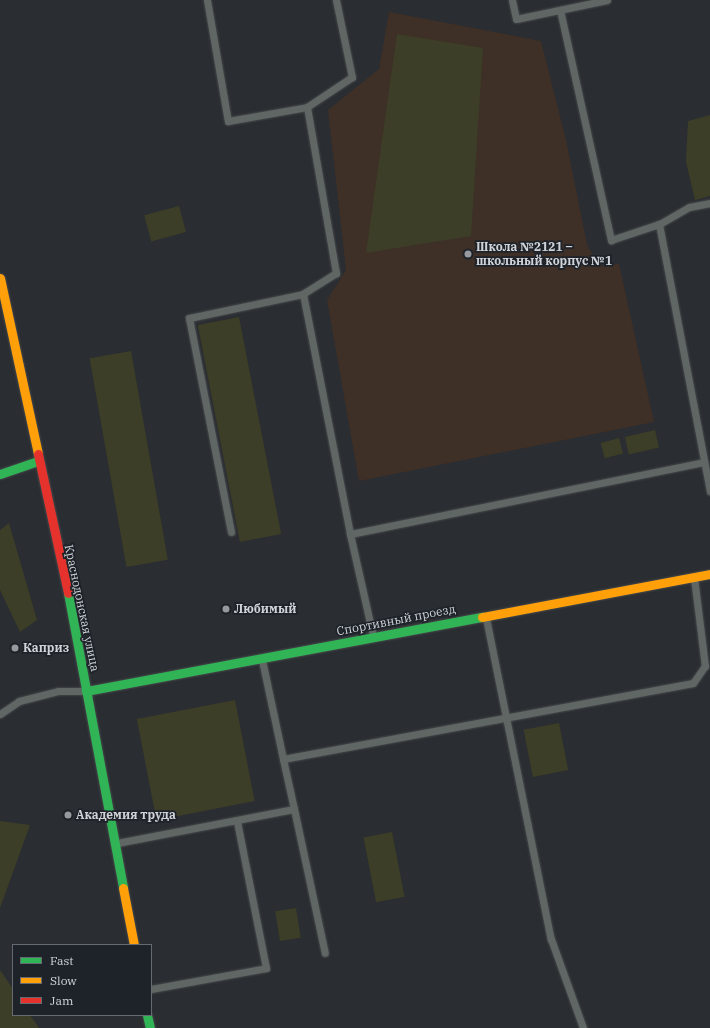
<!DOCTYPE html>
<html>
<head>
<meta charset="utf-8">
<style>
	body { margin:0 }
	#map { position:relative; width:710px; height:1028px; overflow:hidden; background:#2a2d31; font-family:"IBM Plex Serif",serif }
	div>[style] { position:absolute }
	.education>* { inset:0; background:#3e2f27 }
	.green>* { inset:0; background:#3c3e27; transform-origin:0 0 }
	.roads { filter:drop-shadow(0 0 1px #45484b) drop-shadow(0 0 1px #45484b) }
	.lane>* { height:7px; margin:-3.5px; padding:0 3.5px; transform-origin:3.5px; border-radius:3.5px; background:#606664 }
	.fast>* { height:9px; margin:-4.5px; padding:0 4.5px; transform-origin:4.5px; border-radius:4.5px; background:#30b455 }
	.slow>* { height:9px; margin:-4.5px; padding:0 4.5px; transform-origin:4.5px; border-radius:4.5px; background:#ff9f0a }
	.jam>* { height:9px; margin:-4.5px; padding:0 4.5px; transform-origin:4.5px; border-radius:4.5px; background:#e5322d }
	.dots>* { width:11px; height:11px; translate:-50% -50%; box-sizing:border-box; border:2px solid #1e232a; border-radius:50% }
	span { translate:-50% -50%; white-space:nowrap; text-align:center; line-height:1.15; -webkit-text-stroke:3.5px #1e232a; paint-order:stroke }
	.poi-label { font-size:12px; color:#d0d4d9; font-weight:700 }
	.left { translate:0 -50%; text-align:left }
	.street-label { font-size:12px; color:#d0d4d9 }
	.legend { position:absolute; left:12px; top:944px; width:140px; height:72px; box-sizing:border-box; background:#1e232a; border:1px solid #656a70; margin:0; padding:5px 7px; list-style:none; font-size:12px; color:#d0d4d9 }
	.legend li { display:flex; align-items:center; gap:8px; height:20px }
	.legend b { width:20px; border:1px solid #656a70 }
</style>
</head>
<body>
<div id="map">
	<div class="education">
		<i style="clip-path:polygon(389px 12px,541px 41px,566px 140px,587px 244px,598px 266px,619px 264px,654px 422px,359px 481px,327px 300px,346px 270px,328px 110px,379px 69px)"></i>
	</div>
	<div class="green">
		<i style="clip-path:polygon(397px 34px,483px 48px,471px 236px,366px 253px)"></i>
		<i style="clip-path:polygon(710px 115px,710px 196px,695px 200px,686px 162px,688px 121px)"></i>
		<i style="left:179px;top:206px;width:27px;height:36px;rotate:75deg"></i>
		<i style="left:239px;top:317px;width:221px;height:42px;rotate:79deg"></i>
		<i style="left:131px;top:351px;width:212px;height:42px;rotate:80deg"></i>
		<i style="left:655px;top:430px;width:18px;height:31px;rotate:77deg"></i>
		<i style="left:619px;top:438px;width:16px;height:19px;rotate:75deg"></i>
		<i style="clip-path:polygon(9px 523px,37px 620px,20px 632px,0 590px,0 530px)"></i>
		<i style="left:235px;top:700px;width:103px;height:100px;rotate:79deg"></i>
		<i style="left:559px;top:723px;width:48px;height:36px;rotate:79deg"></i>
		<i style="clip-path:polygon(0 821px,30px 825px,0 908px)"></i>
		<i style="left:392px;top:832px;width:66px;height:29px;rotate:79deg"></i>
		<i style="left:296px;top:908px;width:30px;height:21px;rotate:81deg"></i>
		<i style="clip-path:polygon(0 970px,13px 989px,13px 1015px,30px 1015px,39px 1028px,0 1028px)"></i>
	</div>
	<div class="roads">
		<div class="lane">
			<i style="left:207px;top:0;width:123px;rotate:80.2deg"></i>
			<i style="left:228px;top:121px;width:80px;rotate:-10deg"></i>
			<i style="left:336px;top:0;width:79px;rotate:78.3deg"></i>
			<i style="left:352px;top:77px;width:54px;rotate:146.3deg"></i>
			<i style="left:307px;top:107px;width:169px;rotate:80.1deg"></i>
			<i style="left:336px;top:273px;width:39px;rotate:148deg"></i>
			<i style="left:303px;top:294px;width:245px;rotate:78.9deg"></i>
			<i style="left:512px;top:0;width:19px;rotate:78deg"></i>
			<i style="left:516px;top:19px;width:93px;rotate:-11.8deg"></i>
			<i style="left:560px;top:10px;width:236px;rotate:77.5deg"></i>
			<i style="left:611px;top:240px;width:51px;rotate:-18.4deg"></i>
			<i style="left:710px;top:203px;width:21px;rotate:169deg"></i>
			<i style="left:689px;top:207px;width:34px;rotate:150deg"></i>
			<i style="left:659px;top:224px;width:272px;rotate:79.2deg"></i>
			<i style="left:231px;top:532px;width:218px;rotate:-101.1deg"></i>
			<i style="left:189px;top:318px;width:116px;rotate:-11.9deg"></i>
			<i style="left:486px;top:618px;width:328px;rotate:78.6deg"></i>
			<i style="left:551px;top:939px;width:95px;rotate:70.2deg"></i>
			<i style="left:373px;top:636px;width:105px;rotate:-102.7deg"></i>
			<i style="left:350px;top:534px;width:361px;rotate:-11.5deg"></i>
			<i style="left:262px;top:660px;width:101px;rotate:78deg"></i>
			<i style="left:0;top:714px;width:23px;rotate:-34deg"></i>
			<i style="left:19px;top:701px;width:40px;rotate:-14.4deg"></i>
			<i style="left:58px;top:691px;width:27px"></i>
			<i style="left:294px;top:809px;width:147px;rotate:77.9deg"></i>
			<i style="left:117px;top:843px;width:180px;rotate:-10.9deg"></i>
			<i style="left:294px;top:809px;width:51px;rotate:-102.4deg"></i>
			<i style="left:283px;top:759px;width:417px;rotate:-10.5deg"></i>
			<i style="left:693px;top:683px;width:21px;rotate:-55deg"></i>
			<i style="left:705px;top:666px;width:89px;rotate:-97.1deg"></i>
			<i style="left:151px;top:989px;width:117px;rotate:-10.3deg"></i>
			<i style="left:266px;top:968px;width:150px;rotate:-101.2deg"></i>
		</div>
		<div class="fast">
			<i style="left:0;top:474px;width:40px;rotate:-18.9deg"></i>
			<i style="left:68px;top:593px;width:300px;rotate:79.4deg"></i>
			<i style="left:86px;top:691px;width:403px;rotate:-10.6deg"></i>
			<i style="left:147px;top:1015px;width:13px;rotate:77deg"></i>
		</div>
		<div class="slow">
			<i style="left:0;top:278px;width:180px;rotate:77.8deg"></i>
			<i style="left:482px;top:617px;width:232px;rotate:-10.7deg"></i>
			<i style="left:123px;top:888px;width:58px;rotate:79.1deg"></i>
		</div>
		<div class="jam">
			<i style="left:38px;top:454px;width:142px;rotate:77.8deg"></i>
		</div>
	</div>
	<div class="dots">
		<i style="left:468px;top:254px;background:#969a9e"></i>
		<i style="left:226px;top:609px;background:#969a9e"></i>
		<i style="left:15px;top:648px;background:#969a9e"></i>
		<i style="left:68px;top:815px;background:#969a9e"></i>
	</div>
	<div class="poi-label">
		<span class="left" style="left:476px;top:254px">Школа №2121 –<br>школьный корпус №1</span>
		<span class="left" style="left:234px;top:609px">Любимый</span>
		<span class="left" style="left:23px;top:648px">Каприз</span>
		<span class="left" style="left:76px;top:815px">Академия труда</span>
	</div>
	<div class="street-label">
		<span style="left:82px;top:608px;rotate:78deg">Краснодонская улица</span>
		<span style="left:396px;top:620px;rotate:-11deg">Спортивный проезд</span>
	</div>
	<ul class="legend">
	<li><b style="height:5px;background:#30b455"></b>Fast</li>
	<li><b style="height:5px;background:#ff9f0a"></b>Slow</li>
	<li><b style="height:5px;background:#e5322d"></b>Jam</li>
	</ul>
</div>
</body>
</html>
